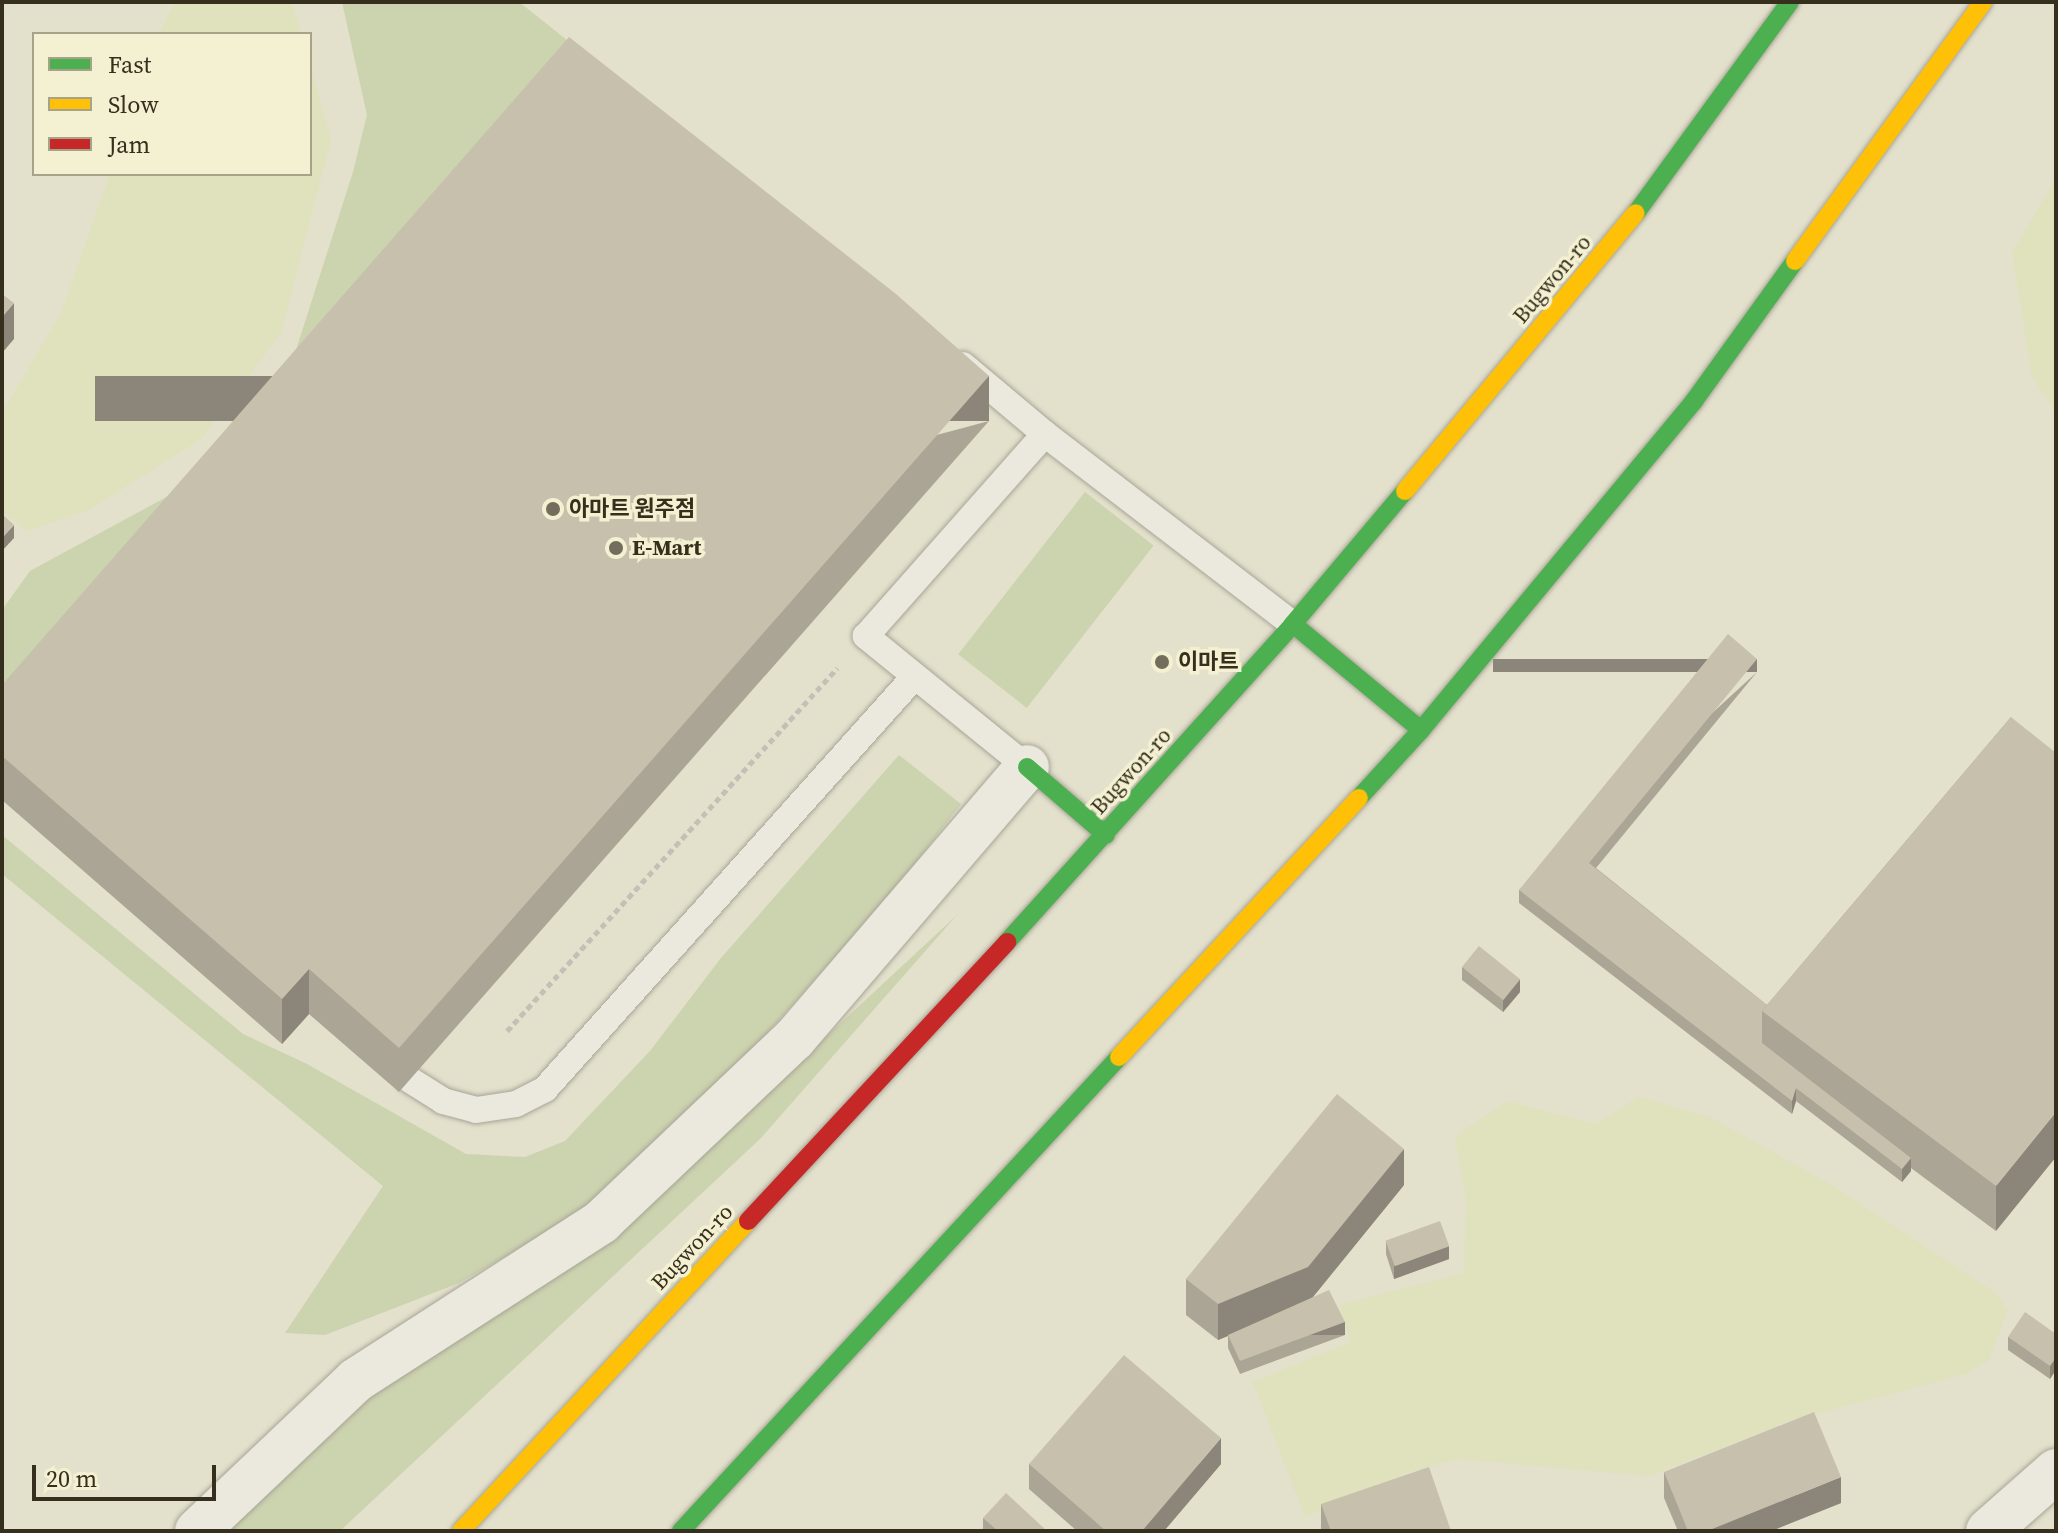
<!DOCTYPE html>
<html>
<head>
<meta charset="utf-8">
<style>
	body { margin:0 }
	#map { position:relative; width:2058px; height:1533px; overflow:hidden; background:#e3e0cc; font-family:"Source Serif 4","Noto Sans KR",serif }
	div>[style] { position:absolute }
	.farmland>* { inset:0; background:#e0e1bd }
	.green>* { inset:0; background:#ccd3af; transform-origin:0 0 }
	.path>* { height:5px; margin-top:-2.5px; transform-origin:0; background:repeating-linear-gradient(90deg,#c3c1b5 0 6px,transparent 0 10px) }
	.roads { filter:drop-shadow(0 0 2px #a8a596) drop-shadow(0 0 2px #a8a596) }
	.lane>* { height:26px; margin:-13px; padding:0 13px; transform-origin:13px; border-radius:13px; background:#ebe9de }
	.street>* { height:44px; margin:-22px; padding:0 22px; transform-origin:22px; border-radius:22px; background:#ebe9de }
	.fast>* { height:18px; margin:-9px; padding:0 9px; transform-origin:9px; border-radius:9px; background:#4caf50 }
	.slow>* { height:18px; margin:-9px; padding:0 9px; transform-origin:9px; border-radius:9px; background:#ffc107 }
	.jam>* { height:18px; margin:-9px; padding:0 9px; transform-origin:9px; border-radius:9px; background:#c62828 }
	.wall>* { inset:0; background:#aaa595 }
	.shaded-wall>* { inset:0; background:#8b8679; transform-origin:0 0 }
	.building>* { inset:0; background:#c6c0ad; transform-origin:0 0 }
	.dots>* { width:22px; height:22px; translate:-50% -50%; box-sizing:border-box; border:4px solid #f3f1d2; border-radius:50% }
	span { translate:-50% -50%; white-space:nowrap; text-align:center; line-height:1.15; -webkit-text-stroke:7px #f3f1d2; paint-order:stroke }
	.street-label { font-size:22px; color:#362f1e }
	.poi-label { font-size:22px; color:#362f1e; font-weight:700 }
	.left { translate:0 -50%; text-align:left }
	.frame { position:absolute; inset:0; border:4px solid #362f1e; pointer-events:none }
	.legend { position:absolute; left:32px; top:32px; width:280px; height:144px; box-sizing:border-box; background:#f3f1d2; border:2px solid #a7a38a; margin:0; padding:10px 14px; list-style:none; font-size:24px; color:#362f1e }
	.legend li { display:flex; align-items:center; gap:16px; height:40px }
	.legend b { width:40px; border:2px solid #a7a38a }
	.scale { position:absolute; left:32px; top:1465px; width:184px; height:36px; box-sizing:border-box; border:4px solid #362f1e; border-top:0; padding-left:10px; font-size:24px; line-height:28px; white-space:nowrap; color:#362f1e; -webkit-text-stroke:6px #f3f1d2; paint-order:stroke }
</style>
</head>
<body>
<div id="map">
	<div class="farmland">
		<i style="clip-path:polygon(175px 2px,292px 2px,301px 34px,159px 34px)"></i>
		<i style="clip-path:polygon(310px 66px,331px 140px,281px 333px,201px 439px,89px 510px,27px 531px,2px 511px,2px 413px,62px 311px,110px 174px,310px 174px)"></i>
		<i style="clip-path:polygon(2056px 178px,2056px 413px,2032px 376px,2012px 253px)"></i>
		<i style="clip-path:polygon(1639px 1097px,1710px 1117px,1832px 1185px,1994px 1292px,2008px 1310px,1989px 1360px,1966px 1374px,1793px 1420px,1649px 1476px,1457px 1459px,1407px 1473px,1305px 1517px,1253px 1382px,1351px 1342px,1339px 1305px,1464px 1273px,1466px 1202px,1455px 1137px,1507px 1101px,1596px 1124px)"></i>
	</div>
	<div class="green">
		<i style="clip-path:polygon(342px 2px,519px 2px,582px 52px,2px 706px,2px 610px,30px 571px,207px 475px,289px 372px,353px 172px,367px 115px)"></i>
		<i style="left:1085px;top:492px;width:87px;height:206px;rotate:38deg"></i>
		<i style="clip-path:polygon(899px 755px,961px 804px,897px 887px,733px 1072px,585px 1210px,459px 1283px,325px 1335px,285px 1333px,383px 1186px,2px 874px,2px 835px,243px 1034px,307px 1064px,466px 1154px,525px 1157px,565px 1141px,650px 1051px,721px 958px)"></i>
		<i style="clip-path:polygon(957px 915px,760px 1139px,340px 1531px,228px 1531px,358px 1405px,606px 1241px)"></i>
	</div>
	<div class="path">
		<i style="left:507px;top:1031px;width:491px;rotate:-47.7deg"></i>
	</div>
	<div class="roads">
		<div class="lane">
			<i style="left:963px;top:365px;width:107px;rotate:40.1deg"></i>
			<i style="left:1045px;top:434px;width:312px;rotate:37.5deg"></i>
			<i style="left:1027px;top:767px;width:208px;rotate:-140.9deg"></i>
			<i style="left:866px;top:636px;width:270px;rotate:-48.5deg"></i>
			<i style="left:410px;top:1080px;width:39px;rotate:32deg"></i>
			<i style="left:443px;top:1101px;width:34px;rotate:15deg"></i>
			<i style="left:476px;top:1110px;width:40px;rotate:-8.5deg"></i>
			<i style="left:516px;top:1104px;width:33px;rotate:-27deg"></i>
			<i style="left:545px;top:1089px;width:554px;rotate:-48.14deg"></i>
		</div>
		<div class="street">
			<i style="left:197px;top:1531px;width:219px;rotate:-43.5deg"></i>
			<i style="left:356px;top:1380px;width:292px;rotate:-32.8deg"></i>
			<i style="left:601px;top:1222px;width:266px;rotate:-43.5deg"></i>
			<i style="left:794px;top:1039px;width:358px;rotate:-49.4deg"></i>
			<i style="left:1988px;top:1531px;width:91px;rotate:-41.4deg"></i>
		</div>
		<div class="fast">
			<i style="left:1636px;top:213px;width:261px;rotate:-53.9deg"></i>
			<i style="left:1293px;top:624px;width:166px;rotate:39.6deg"></i>
			<i style="left:1027px;top:767px;width:104px;rotate:40.7deg"></i>
			<i style="left:1359px;top:798px;width:92px;rotate:-47.6deg"></i>
			<i style="left:1421px;top:730px;width:428px;rotate:-50.3deg"></i>
			<i style="left:1694px;top:401px;width:173px;rotate:-54.2deg"></i>
			<i style="left:1007px;top:942px;width:428px;rotate:-48deg"></i>
			<i style="left:1293px;top:624px;width:174px;rotate:-49.9deg"></i>
			<i style="left:681px;top:1531px;width:645px;rotate:-47.26deg"></i>
		</div>
		<div class="slow">
			<i style="left:1795px;top:261px;width:320px;rotate:-54deg"></i>
			<i style="left:1405px;top:491px;width:361px;rotate:-50.3deg"></i>
			<i style="left:1119px;top:1057px;width:353px;rotate:-47.2deg"></i>
			<i style="left:461px;top:1531px;width:422px;rotate:-47.2deg"></i>
		</div>
		<div class="jam">
			<i style="left:748px;top:1221px;width:381px;rotate:-47.1deg"></i>
		</div>
	</div>
	<div class="wall">
		<i style="clip-path:polygon(989px 421px,399px 1092px,309px 1014px,282px 1044px,2px 800px,2px 685px)"></i>
		<i style="clip-path:polygon(1757px 672px,1596px 868px,1767px 1005px,2011px 717px,1996px 1231px,1911px 1168px,1911px 1171px,1902px 1182px,1796px 1101px,1792px 1114px,1519px 903px,1519px 890px)"></i>
		<i style="clip-path:polygon(1462px 967px,1520px 992px,1503px 1012px,1462px 980px)"></i>
		<i style="clip-path:polygon(1404px 1185px,1313px 1297px,1345px 1335px,1240px 1374px,1228px 1348px,1228px 1336px,1218px 1340px,1186px 1315px,1186px 1279px)"></i>
		<i style="clip-path:polygon(1386px 1241px,1449px 1259px,1394px 1279px,1386px 1254px)"></i>
		<i style="clip-path:polygon(2056px 1334px,2050px 1379px,2008px 1350px,2008px 1337px)"></i>
		<i style="clip-path:polygon(1029px 1464px,1221px 1464px,1164px 1531px,1077px 1531px,1029px 1489px)"></i>
		<i style="clip-path:polygon(1664px 1472px,1841px 1503px,1771px 1531px,1678px 1531px,1664px 1498px)"></i>
		<i style="clip-path:polygon(1321px 1504px,1451px 1531px,1321px 1531px)"></i>
		<i style="clip-path:polygon(983px 1518px,1047px 1531px,983px 1531px)"></i>
	</div>
	<div class="shaded-wall">
		<i style="clip-path:polygon(14px 303px,14px 339px,2px 353px,2px 317px)"></i>
		<i style="left:989px;top:376px;width:45px;height:894px;rotate:90deg"></i>
		<i style="clip-path:polygon(14px 525px,14px 538px,2px 551px,2px 538px)"></i>
		<i style="left:1757px;top:659px;width:13px;height:264px;rotate:90deg"></i>
		<i style="clip-path:polygon(309px 969px,309px 1014px,282px 1044px,282px 999px)"></i>
		<i style="clip-path:polygon(1520px 979px,1520px 992px,1503px 1012px,1503px 999px)"></i>
		<i style="clip-path:polygon(1796px 1088px,1796px 1101px,1792px 1114px,1792px 1101px)"></i>
		<i style="clip-path:polygon(2056px 1112px,2056px 1157px,1996px 1231px,1996px 1186px)"></i>
		<i style="clip-path:polygon(1404px 1149px,1404px 1185px,1308px 1303px,1218px 1340px,1218px 1304px)"></i>
		<i style="clip-path:polygon(1911px 1158px,1911px 1171px,1902px 1182px,1902px 1169px)"></i>
		<i style="clip-path:polygon(1449px 1246px,1449px 1259px,1394px 1279px,1394px 1265px)"></i>
		<i style="left:1345px;top:1322px;width:13px;height:112px;rotate:90deg"></i>
		<i style="clip-path:polygon(2056px 1357px,2056px 1370px,2050px 1379px,2050px 1366px)"></i>
		<i style="clip-path:polygon(1221px 1438px,1221px 1464px,1164px 1531px,1142px 1531px)"></i>
		<i style="clip-path:polygon(1841px 1477px,1841px 1503px,1771px 1531px,1707px 1531px)"></i>
	</div>
	<div class="building">
		<i style="clip-path:polygon(569px 37px,896px 294px,989px 376px,399px 1048px,309px 969px,282px 999px,2px 756px,2px 685px)"></i>
		<i style="clip-path:polygon(2px 294px,14px 303px,2px 317px)"></i>
		<i style="clip-path:polygon(2px 514px,14px 525px,2px 538px)"></i>
		<i style="clip-path:polygon(1728px 634px,1757px 659px,1589px 863px,1767px 1005px,1762px 1011px,1762px 1043px,1911px 1158px,1902px 1169px,1796px 1088px,1792px 1101px,1519px 890px)"></i>
		<i style="clip-path:polygon(2011px 717px,2056px 753px,2056px 1112px,1996px 1186px,1762px 1011px)"></i>
		<i style="left:1479px;top:946px;width:53px;height:27px;rotate:39deg"></i>
		<i style="clip-path:polygon(1337px 1094px,1404px 1149px,1308px 1267px,1218px 1304px,1186px 1279px)"></i>
		<i style="left:1440px;top:1221px;width:27px;height:58px;rotate:70deg"></i>
		<i style="clip-path:polygon(1329px 1290px,1345px 1322px,1240px 1361px,1228px 1335px)"></i>
		<i style="clip-path:polygon(2025px 1312px,2056px 1334px,2056px 1357px,2050px 1366px,2008px 1337px)"></i>
		<i style="clip-path:polygon(1124px 1355px,1221px 1438px,1142px 1531px,1106px 1531px,1029px 1464px)"></i>
		<i style="clip-path:polygon(1814px 1412px,1841px 1477px,1707px 1531px,1688px 1531px,1664px 1472px)"></i>
		<i style="clip-path:polygon(1429px 1467px,1451px 1531px,1331px 1531px,1321px 1504px)"></i>
		<i style="clip-path:polygon(1006px 1493px,1047px 1531px,998px 1531px,983px 1518px)"></i>
	</div>
	<div class="dots">
		<i style="left:553px;top:509px;background:#736d5b"></i>
		<i style="left:616px;top:548px;background:#736d5b"></i>
		<i style="left:1162px;top:662px;background:#736d5b"></i>
	</div>
	<div class="street-label">
		<span style="left:1552px;top:279px;rotate:-50deg">Bugwon-ro</span>
		<span style="left:1131px;top:771px;rotate:-48deg">Bugwon-ro</span>
		<span style="left:692px;top:1247px;rotate:-47deg">Bugwon-ro</span>
	</div>
	<div class="poi-label">
		<span class="left" style="left:569px;top:509px">아마트 원주점</span>
		<span class="left" style="left:632px;top:548px">E-Mart</span>
		<span class="left" style="left:1178px;top:662px">이마트</span>
	</div>
	<div class="frame"></div>
	<ul class="legend">
	<li><b style="height:10px;background:#4caf50"></b>Fast</li>
	<li><b style="height:10px;background:#ffc107"></b>Slow</li>
	<li><b style="height:10px;background:#c62828"></b>Jam</li>
	</ul>
	<div class="scale">20 m</div>
</div>
</body>
</html>
